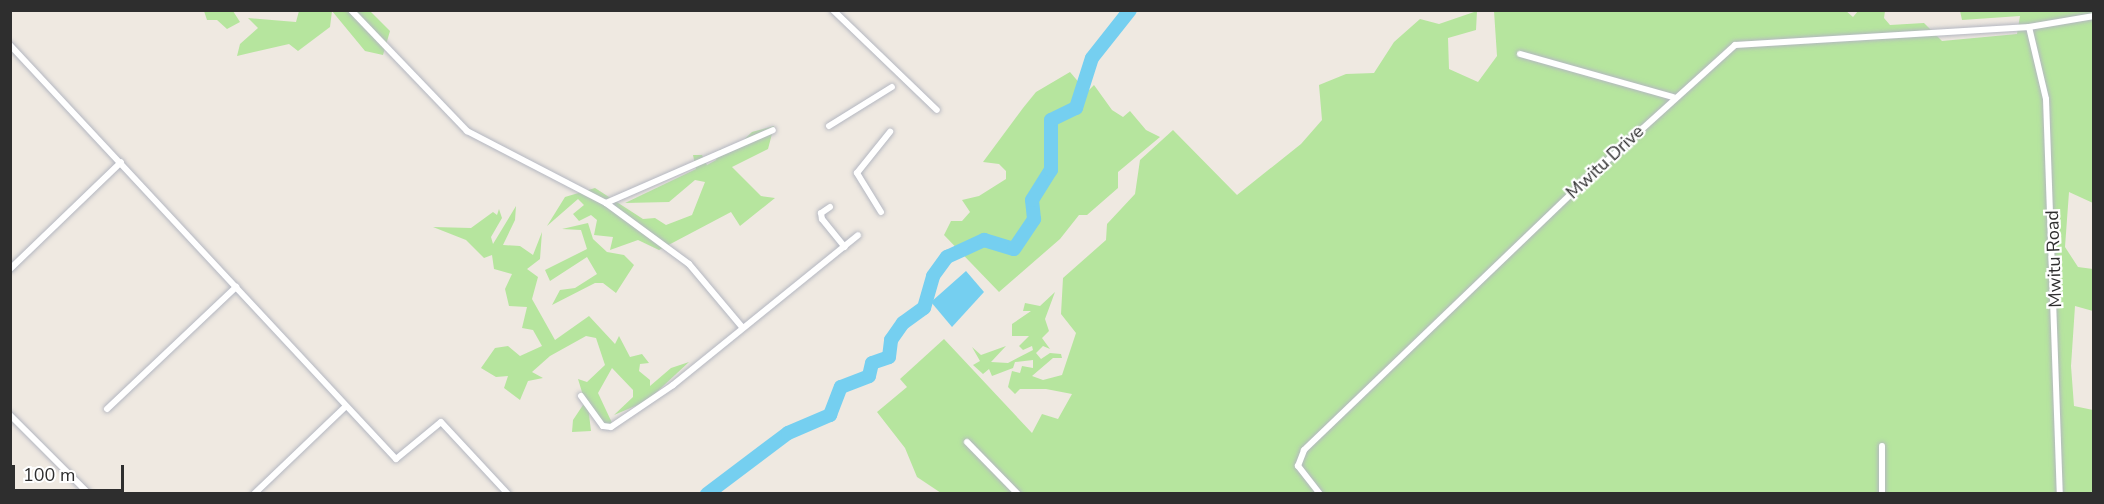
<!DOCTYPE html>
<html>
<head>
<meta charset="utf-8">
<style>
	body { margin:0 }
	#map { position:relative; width:2104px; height:504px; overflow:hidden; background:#efe9e1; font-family:"Nunito Sans",sans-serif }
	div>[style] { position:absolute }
	.green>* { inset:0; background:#b6e59e }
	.water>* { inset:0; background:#75cff0 }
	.river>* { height:14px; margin:-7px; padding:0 7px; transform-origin:7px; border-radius:7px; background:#75cff0 }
	.roads { filter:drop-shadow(0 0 2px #b4b7c1) drop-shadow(0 0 2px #b4b7c1) }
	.minor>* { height:6px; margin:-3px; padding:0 3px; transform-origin:3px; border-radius:3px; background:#fff }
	span { translate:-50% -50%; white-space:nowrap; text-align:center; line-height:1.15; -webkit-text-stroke:4.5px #fff; paint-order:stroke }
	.street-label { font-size:18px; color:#2e2e2e }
	.frame { position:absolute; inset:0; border:12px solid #2e2e2e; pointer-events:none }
	.scale { position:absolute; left:12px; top:465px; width:112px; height:27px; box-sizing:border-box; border:3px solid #2e2e2e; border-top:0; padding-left:8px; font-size:18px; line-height:21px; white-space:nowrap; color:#2e2e2e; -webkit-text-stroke:4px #fff; paint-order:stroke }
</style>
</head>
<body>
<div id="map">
	<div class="green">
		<i style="clip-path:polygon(1845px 10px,1853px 17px,1858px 11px,1885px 11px,1884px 18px,1890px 25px,1924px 23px,1942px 41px,2017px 34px,2020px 16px,1962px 20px,1960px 11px,2093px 11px,2093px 203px,2069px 192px,2065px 247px,2078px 267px,2093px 269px,2093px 311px,2075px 306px,2071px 366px,2074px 406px,2093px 410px,2093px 493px,941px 493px,917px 477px,905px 448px,877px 412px,907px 387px,900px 379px,944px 339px,1032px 433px,1042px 414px,1058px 419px,1072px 394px,1046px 389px,1020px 389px,1015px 394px,1008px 387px,1012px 371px,1020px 373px,1022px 366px,1033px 368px,1033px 360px,1015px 362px,1013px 368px,992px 376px,989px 369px,983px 374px,973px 365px,980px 361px,972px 347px,981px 355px,1006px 346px,991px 362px,1008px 363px,1033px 350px,1032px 346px,1023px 350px,1019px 346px,1029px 336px,1012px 336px,1012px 324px,1031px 311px,1023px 311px,1025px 303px,1040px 306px,1055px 292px,1045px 319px,1049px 331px,1042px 338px,1050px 349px,1043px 346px,1036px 353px,1041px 359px,1050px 353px,1061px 354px,1062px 358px,1053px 358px,1032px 376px,1043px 380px,1062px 375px,1076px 333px,1061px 314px,1063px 278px,1106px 240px,1107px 224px,1135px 194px,1140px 160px,1173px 130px,1237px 195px,1301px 144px,1322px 120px,1319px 85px,1346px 74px,1374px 73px,1394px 42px,1420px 19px,1439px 24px,1477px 11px,1476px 30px,1448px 38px,1449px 69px,1478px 82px,1497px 56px,1494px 11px)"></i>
		<i style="clip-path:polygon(204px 11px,233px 11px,240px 22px,227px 29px,217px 20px,207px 20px)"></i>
		<i style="clip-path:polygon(299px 11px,370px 11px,390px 31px,383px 55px,365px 51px,332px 11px,330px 27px,298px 51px,289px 44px,237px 56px,240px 44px,258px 28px,248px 18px,296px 22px)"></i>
		<i style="clip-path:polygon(1070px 72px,1087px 92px,1094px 85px,1112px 110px,1123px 117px,1130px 111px,1146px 130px,1160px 137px,1118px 172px,1118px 188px,1087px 215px,1079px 215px,1060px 239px,999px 292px,944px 235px,951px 221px,962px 221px,970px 212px,962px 200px,979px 196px,1006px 179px,1006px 171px,999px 164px,983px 162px,1023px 108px,1036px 92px)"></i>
		<i style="clip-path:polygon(774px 126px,768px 149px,732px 167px,761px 196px,775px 198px,740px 226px,731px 212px,659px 250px,638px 240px,610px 250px,613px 237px,594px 235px,597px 220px,591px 215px,579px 221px,573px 214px,584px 205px,578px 199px,547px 226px,565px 197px,595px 188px,643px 219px,655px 218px,666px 225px,692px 215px,705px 182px,695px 180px,669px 202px,625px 203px,696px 169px,693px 155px,702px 155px,707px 165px,716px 160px,720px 149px,732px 151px,752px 132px)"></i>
		<i style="clip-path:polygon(516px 206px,515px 220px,503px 245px,520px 246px,533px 255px,542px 232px,540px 259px,527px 269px,538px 277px,532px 299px,555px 340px,589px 316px,615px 344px,619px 336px,630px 357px,642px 354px,649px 363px,640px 364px,639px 371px,650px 380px,650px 386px,671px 368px,689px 362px,647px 401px,614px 415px,633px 397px,633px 390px,612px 368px,598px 393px,613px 425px,600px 423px,588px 406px,591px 431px,572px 432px,573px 420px,585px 402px,578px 379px,587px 382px,605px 365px,596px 338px,586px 336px,550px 356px,532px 372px,543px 378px,528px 381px,520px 400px,504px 388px,508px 376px,496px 377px,481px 368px,495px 348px,508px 346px,520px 356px,542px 346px,533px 330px,522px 328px,527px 307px,509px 306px,505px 289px,512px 274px,494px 269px,492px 255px,484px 258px,466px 240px,433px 227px,471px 228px,493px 212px,497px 215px,499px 209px,502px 218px,491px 237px,493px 244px)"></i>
		<i style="clip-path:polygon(588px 223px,593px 239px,607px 252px,624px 255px,634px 265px,616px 293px,603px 283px,595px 283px,552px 305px,560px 290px,575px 288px,597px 274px,587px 257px,550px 281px,545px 270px,587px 249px,581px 230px,562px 229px)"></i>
	</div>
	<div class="water">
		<i style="clip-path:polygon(966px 271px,984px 292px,952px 327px,931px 302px)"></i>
	</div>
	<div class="river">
		<i style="left:707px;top:494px;width:101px;rotate:-37deg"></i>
		<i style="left:788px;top:433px;width:46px;rotate:-23.2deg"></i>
		<i style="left:830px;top:415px;width:30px;rotate:-69deg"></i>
		<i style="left:841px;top:387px;width:30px;rotate:-21deg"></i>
		<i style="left:869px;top:376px;width:13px;rotate:-77deg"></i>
		<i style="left:872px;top:363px;width:18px;rotate:-19deg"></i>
		<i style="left:889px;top:357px;width:17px;rotate:-83deg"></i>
		<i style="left:891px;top:340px;width:21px;rotate:-55deg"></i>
		<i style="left:903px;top:323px;width:26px;rotate:-36deg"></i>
		<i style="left:924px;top:308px;width:33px;rotate:-74deg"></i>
		<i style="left:933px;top:276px;width:24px;rotate:-54deg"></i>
		<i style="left:947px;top:257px;width:41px;rotate:-24.7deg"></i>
		<i style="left:984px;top:240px;width:31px;rotate:17deg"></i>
		<i style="left:1014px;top:249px;width:36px;rotate:-56deg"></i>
		<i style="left:1034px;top:219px;width:19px;rotate:-96deg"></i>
		<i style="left:1032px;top:200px;width:36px;rotate:-58deg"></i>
		<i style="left:1051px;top:170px;width:50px;rotate:-90deg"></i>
		<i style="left:1051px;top:120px;width:28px;rotate:-26deg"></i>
		<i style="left:1076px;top:108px;width:52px;rotate:-72.3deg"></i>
		<i style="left:1092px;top:58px;width:61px;rotate:-51.6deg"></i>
	</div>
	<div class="roads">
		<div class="minor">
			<i style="left:351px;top:10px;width:168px;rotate:46.2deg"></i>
			<i style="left:467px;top:131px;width:157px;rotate:27.4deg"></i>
			<i style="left:606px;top:203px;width:103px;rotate:36.3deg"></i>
			<i style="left:689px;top:264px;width:82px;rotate:49.9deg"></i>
			<i style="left:833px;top:10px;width:144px;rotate:43.9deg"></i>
			<i style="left:2029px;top:27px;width:74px;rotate:76.7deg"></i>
			<i style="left:2046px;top:99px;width:395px;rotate:88deg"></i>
			<i style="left:10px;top:45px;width:566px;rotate:47deg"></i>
			<i style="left:396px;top:459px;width:58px;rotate:-39.4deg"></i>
			<i style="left:441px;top:422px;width:98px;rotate:47.1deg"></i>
			<i style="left:1520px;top:54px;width:159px;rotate:15.7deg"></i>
			<i style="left:829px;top:126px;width:74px;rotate:-31.8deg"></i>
			<i style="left:606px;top:203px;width:182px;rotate:-23.6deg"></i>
			<i style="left:830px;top:207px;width:11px;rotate:146deg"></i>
			<i style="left:821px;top:213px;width:6px;rotate:81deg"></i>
			<i style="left:822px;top:219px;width:36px;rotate:51deg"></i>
			<i style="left:881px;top:212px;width:46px;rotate:-121.6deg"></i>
			<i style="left:857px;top:173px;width:53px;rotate:-51.2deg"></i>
			<i style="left:10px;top:269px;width:154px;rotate:-43.9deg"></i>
			<i style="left:581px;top:396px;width:37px;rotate:54deg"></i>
			<i style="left:603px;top:426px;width:8px;rotate:7deg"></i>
			<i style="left:611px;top:427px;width:75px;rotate:-34.1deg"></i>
			<i style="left:673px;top:385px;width:238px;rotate:-39deg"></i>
			<i style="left:107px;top:409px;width:178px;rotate:-43.4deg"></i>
			<i style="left:10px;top:415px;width:112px;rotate:45deg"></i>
			<i style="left:967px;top:442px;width:73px;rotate:45.6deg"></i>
			<i style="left:254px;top:494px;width:127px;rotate:-43.7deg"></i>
			<i style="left:1320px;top:494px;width:36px;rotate:-128deg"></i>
			<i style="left:1298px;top:466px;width:17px;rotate:-69deg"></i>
			<i style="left:1304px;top:450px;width:381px;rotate:-43.8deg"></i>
			<i style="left:1579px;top:186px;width:210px;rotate:-42.1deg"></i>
			<i style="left:1735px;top:45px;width:295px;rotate:-3.5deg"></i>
			<i style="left:2029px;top:27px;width:66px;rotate:-9.6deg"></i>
			<i style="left:1882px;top:494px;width:48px;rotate:-90deg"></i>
		</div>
	</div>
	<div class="street-label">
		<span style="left:1605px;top:162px;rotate:-43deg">Mwitu Drive</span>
		<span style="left:2054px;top:259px;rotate:-92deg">Mwitu Road</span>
	</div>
	<div class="frame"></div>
	<div class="scale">100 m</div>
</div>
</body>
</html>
